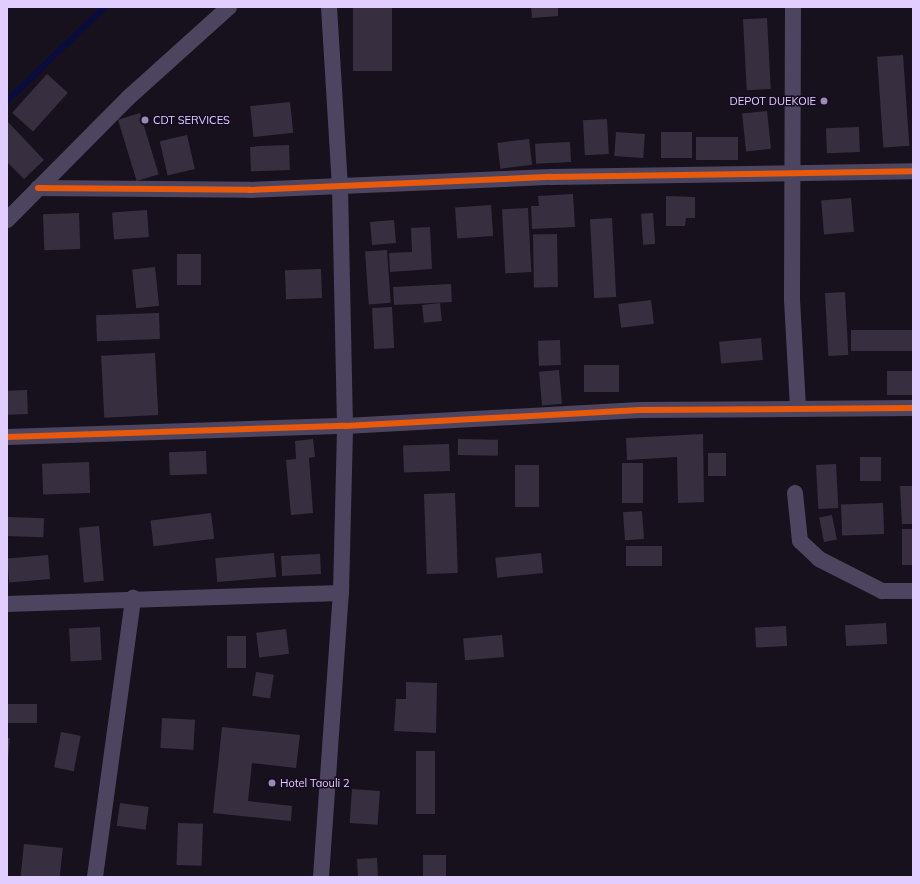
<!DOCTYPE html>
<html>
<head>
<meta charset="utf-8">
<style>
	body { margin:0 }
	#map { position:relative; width:920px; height:884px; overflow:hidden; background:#17111d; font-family:Mulish,sans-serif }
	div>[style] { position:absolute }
	.stream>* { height:5.5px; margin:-2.75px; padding:0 2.75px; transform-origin:2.75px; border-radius:2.75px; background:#080c3e }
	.building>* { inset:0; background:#372f40; transform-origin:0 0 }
	.minor>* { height:16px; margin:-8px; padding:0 8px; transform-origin:8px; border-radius:8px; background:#4d455f }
	.cycleway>* { height:6px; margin:-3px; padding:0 3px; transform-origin:3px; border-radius:3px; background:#e8590c }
	.dots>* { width:11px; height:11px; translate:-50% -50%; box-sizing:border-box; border:2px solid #160c22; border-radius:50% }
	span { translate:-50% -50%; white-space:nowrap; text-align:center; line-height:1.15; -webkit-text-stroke:3px #160c22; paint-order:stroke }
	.poi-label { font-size:11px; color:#e1cdff }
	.right { translate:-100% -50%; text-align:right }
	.left { translate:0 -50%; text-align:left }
	.frame { position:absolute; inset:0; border:8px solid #e1cdff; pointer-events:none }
</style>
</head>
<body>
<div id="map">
	<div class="stream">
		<i style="left:7px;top:101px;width:136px;rotate:-43.8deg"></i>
	</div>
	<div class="building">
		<i style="left:353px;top:7px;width:39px;height:64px"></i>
		<i style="clip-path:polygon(531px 7px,558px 7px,558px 16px,532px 18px)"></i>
		<i style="left:767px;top:18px;width:71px;height:24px;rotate:87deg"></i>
		<i style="left:903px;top:55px;width:91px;height:26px;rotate:86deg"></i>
		<i style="left:47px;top:74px;width:28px;height:52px;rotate:42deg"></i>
		<i style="left:290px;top:102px;width:31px;height:40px;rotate:84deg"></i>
		<i style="left:767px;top:111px;width:38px;height:25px;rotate:84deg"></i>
		<i style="left:140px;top:113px;width:64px;height:23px;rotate:73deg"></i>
		<i style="left:607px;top:119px;width:35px;height:24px;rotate:87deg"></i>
		<i style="clip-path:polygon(7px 121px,44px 160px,24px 179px,7px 162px)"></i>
		<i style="left:859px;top:127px;width:25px;height:33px;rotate:88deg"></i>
		<i style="left:616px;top:132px;width:29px;height:24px;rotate:4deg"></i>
		<i style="left:661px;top:132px;width:31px;height:26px"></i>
		<i style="left:187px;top:135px;width:35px;height:28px;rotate:77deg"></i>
		<i style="left:696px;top:137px;width:42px;height:23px"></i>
		<i style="left:529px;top:139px;width:26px;height:32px;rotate:83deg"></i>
		<i style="left:570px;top:142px;width:20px;height:35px;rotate:87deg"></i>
		<i style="left:289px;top:145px;width:25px;height:39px;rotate:88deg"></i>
		<i style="clip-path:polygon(573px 194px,575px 227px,532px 229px,531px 206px,539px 206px,538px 196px)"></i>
		<i style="clip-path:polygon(666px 196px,695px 197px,695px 218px,686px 218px,685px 226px,666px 226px)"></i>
		<i style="left:851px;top:198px;width:34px;height:30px;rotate:85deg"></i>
		<i style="left:491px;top:205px;width:31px;height:36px;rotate:86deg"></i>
		<i style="left:528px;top:208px;width:64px;height:26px;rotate:87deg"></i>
		<i style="left:147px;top:210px;width:27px;height:35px;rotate:86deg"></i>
		<i style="left:79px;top:213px;width:36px;height:36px;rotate:88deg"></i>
		<i style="left:653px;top:213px;width:31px;height:12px;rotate:86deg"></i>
		<i style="left:612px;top:218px;width:79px;height:22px;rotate:87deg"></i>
		<i style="left:394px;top:220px;width:23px;height:24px;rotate:85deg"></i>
		<i style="clip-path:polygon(430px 227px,432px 269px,390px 272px,389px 253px,412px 252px,411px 228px)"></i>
		<i style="left:557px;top:234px;width:53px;height:24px;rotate:89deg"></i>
		<i style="left:387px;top:250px;width:53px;height:22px;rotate:86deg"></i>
		<i style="left:177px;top:254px;width:24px;height:31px"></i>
		<i style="left:155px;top:267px;width:39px;height:23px;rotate:84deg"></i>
		<i style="left:321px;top:269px;width:29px;height:36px;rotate:88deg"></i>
		<i style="left:451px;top:284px;width:18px;height:58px;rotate:87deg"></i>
		<i style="left:845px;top:292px;width:63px;height:20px;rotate:87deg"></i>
		<i style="left:651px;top:300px;width:24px;height:33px;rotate:83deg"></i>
		<i style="left:440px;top:303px;width:18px;height:18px;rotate:84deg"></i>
		<i style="left:392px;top:307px;width:41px;height:20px;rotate:87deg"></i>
		<i style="left:159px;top:313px;width:26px;height:63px;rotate:88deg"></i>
		<i style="left:913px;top:330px;width:21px;height:62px;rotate:90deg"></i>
		<i style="left:761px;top:338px;width:22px;height:42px;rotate:85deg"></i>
		<i style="left:560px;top:340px;width:25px;height:22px;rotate:88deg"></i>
		<i style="left:155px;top:353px;width:62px;height:54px;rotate:87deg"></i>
		<i style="left:619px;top:365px;width:27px;height:35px;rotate:90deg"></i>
		<i style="left:559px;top:370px;width:34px;height:20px;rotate:85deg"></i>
		<i style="left:887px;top:371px;width:26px;height:24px"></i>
		<i style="left:27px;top:390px;width:24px;height:20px;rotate:88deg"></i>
		<i style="clip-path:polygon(703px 434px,704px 502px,678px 503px,677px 457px,627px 460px,626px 438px)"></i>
		<i style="clip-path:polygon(313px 439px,315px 457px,309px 458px,313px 513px,291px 515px,286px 460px,296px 459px,295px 441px)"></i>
		<i style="left:458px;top:439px;width:40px;height:16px;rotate:1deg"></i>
		<i style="left:449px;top:444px;width:27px;height:46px;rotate:88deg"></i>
		<i style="left:206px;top:451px;width:23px;height:37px;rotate:88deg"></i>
		<i style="left:708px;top:453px;width:18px;height:23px"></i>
		<i style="left:860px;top:457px;width:21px;height:24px"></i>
		<i style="left:89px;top:462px;width:31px;height:47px;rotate:88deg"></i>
		<i style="left:622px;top:463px;width:21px;height:40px"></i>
		<i style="left:836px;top:464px;width:44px;height:20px;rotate:87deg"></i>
		<i style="left:515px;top:465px;width:24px;height:42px"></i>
		<i style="clip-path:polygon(900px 486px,913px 486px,913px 524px,902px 524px)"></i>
		<i style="left:455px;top:493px;width:80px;height:31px;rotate:88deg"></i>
		<i style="left:883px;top:503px;width:31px;height:42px;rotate:88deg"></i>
		<i style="left:642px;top:511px;width:28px;height:19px;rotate:86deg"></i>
		<i style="left:211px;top:513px;width:26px;height:61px;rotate:83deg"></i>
		<i style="left:832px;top:515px;width:25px;height:13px;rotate:79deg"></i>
		<i style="left:7px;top:517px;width:37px;height:19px;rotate:2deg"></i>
		<i style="left:99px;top:526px;width:55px;height:20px;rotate:85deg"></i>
		<i style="left:902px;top:529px;width:11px;height:36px"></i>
		<i style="left:626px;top:546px;width:36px;height:20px"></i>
		<i style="left:274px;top:553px;width:24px;height:59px;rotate:85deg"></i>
		<i style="left:541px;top:553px;width:20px;height:46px;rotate:84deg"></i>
		<i style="left:320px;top:554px;width:20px;height:39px;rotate:87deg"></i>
		<i style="left:48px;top:555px;width:24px;height:41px;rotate:85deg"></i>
		<i style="left:886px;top:623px;width:21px;height:41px;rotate:87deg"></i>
		<i style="left:786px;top:626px;width:20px;height:31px;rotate:87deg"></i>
		<i style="left:100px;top:627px;width:33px;height:31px;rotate:87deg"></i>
		<i style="left:286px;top:629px;width:25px;height:30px;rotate:83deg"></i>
		<i style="left:502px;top:635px;width:22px;height:39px;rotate:85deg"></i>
		<i style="left:227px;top:636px;width:19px;height:32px"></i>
		<i style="left:256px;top:672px;width:18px;height:24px;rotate:9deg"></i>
		<i style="clip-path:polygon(406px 682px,437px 683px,436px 733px,394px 731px,396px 699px,406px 699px)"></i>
		<i style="left:37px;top:704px;width:19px;height:30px;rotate:90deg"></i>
		<i style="left:162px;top:718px;width:33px;height:30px;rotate:3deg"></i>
		<i style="clip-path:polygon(222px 727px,300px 735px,296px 768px,252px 763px,248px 801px,292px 806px,291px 821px,213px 813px)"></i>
		<i style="left:61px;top:732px;width:20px;height:36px;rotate:11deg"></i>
		<i style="clip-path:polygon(7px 738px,10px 738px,8px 760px,7px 760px)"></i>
		<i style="left:416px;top:751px;width:19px;height:63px"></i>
		<i style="left:352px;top:789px;width:28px;height:34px;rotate:4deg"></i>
		<i style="left:120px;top:803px;width:29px;height:23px;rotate:8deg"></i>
		<i style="left:178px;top:823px;width:25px;height:42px;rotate:2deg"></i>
		<i style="left:24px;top:844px;width:39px;height:33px;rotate:6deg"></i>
		<i style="left:423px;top:855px;width:23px;height:22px"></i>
		<i style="left:377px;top:858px;width:19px;height:20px;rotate:87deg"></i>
	</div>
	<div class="minor">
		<i style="left:793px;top:7px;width:293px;rotate:90.2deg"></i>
		<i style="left:792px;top:300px;width:106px;rotate:86.8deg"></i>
		<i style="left:38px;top:188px;width:212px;rotate:0.5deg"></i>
		<i style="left:250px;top:190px;width:301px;rotate:-2.5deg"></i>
		<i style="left:551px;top:177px;width:362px;rotate:-0.9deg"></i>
		<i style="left:7px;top:220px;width:172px;rotate:-45.2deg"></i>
		<i style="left:128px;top:98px;width:136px;rotate:-42deg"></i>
		<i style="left:7px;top:437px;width:338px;rotate:-1.9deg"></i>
		<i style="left:345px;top:426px;width:295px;rotate:-3.1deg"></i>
		<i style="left:640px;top:410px;width:273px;rotate:-0.4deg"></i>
		<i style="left:795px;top:493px;width:48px;rotate:84.1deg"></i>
		<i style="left:800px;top:541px;width:26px;rotate:43deg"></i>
		<i style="left:819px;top:559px;width:71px;rotate:26.9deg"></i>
		<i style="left:882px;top:591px;width:31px"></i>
		<i style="left:7px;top:604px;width:334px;rotate:-1.9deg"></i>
		<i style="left:95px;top:877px;width:282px;rotate:-82.2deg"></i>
		<i style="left:321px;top:877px;width:285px;rotate:-86deg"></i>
		<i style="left:341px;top:593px;width:167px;rotate:-88.6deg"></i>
		<i style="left:345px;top:426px;width:239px;rotate:-91.2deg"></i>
		<i style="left:340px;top:187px;width:180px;rotate:-93.5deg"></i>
	</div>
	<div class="cycleway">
		<i style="left:38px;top:188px;width:212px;rotate:0.5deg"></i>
		<i style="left:250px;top:190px;width:301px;rotate:-2.5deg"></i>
		<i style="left:551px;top:177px;width:362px;rotate:-0.9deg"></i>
		<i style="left:7px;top:437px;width:338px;rotate:-1.9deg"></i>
		<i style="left:345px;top:426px;width:295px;rotate:-3.1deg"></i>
		<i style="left:640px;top:410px;width:273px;rotate:-0.4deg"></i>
	</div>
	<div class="dots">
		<i style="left:824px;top:101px;background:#9a8bb0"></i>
		<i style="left:145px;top:120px;background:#9a8bb0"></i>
		<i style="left:272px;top:783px;background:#9a8bb0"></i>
	</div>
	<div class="poi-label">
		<span class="right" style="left:816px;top:101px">DEPOT DUEKOIE</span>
		<span class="left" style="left:153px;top:120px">CDT SERVICES</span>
		<span class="left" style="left:280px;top:783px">Hotel Taouli 2</span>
	</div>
	<div class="frame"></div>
</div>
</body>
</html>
